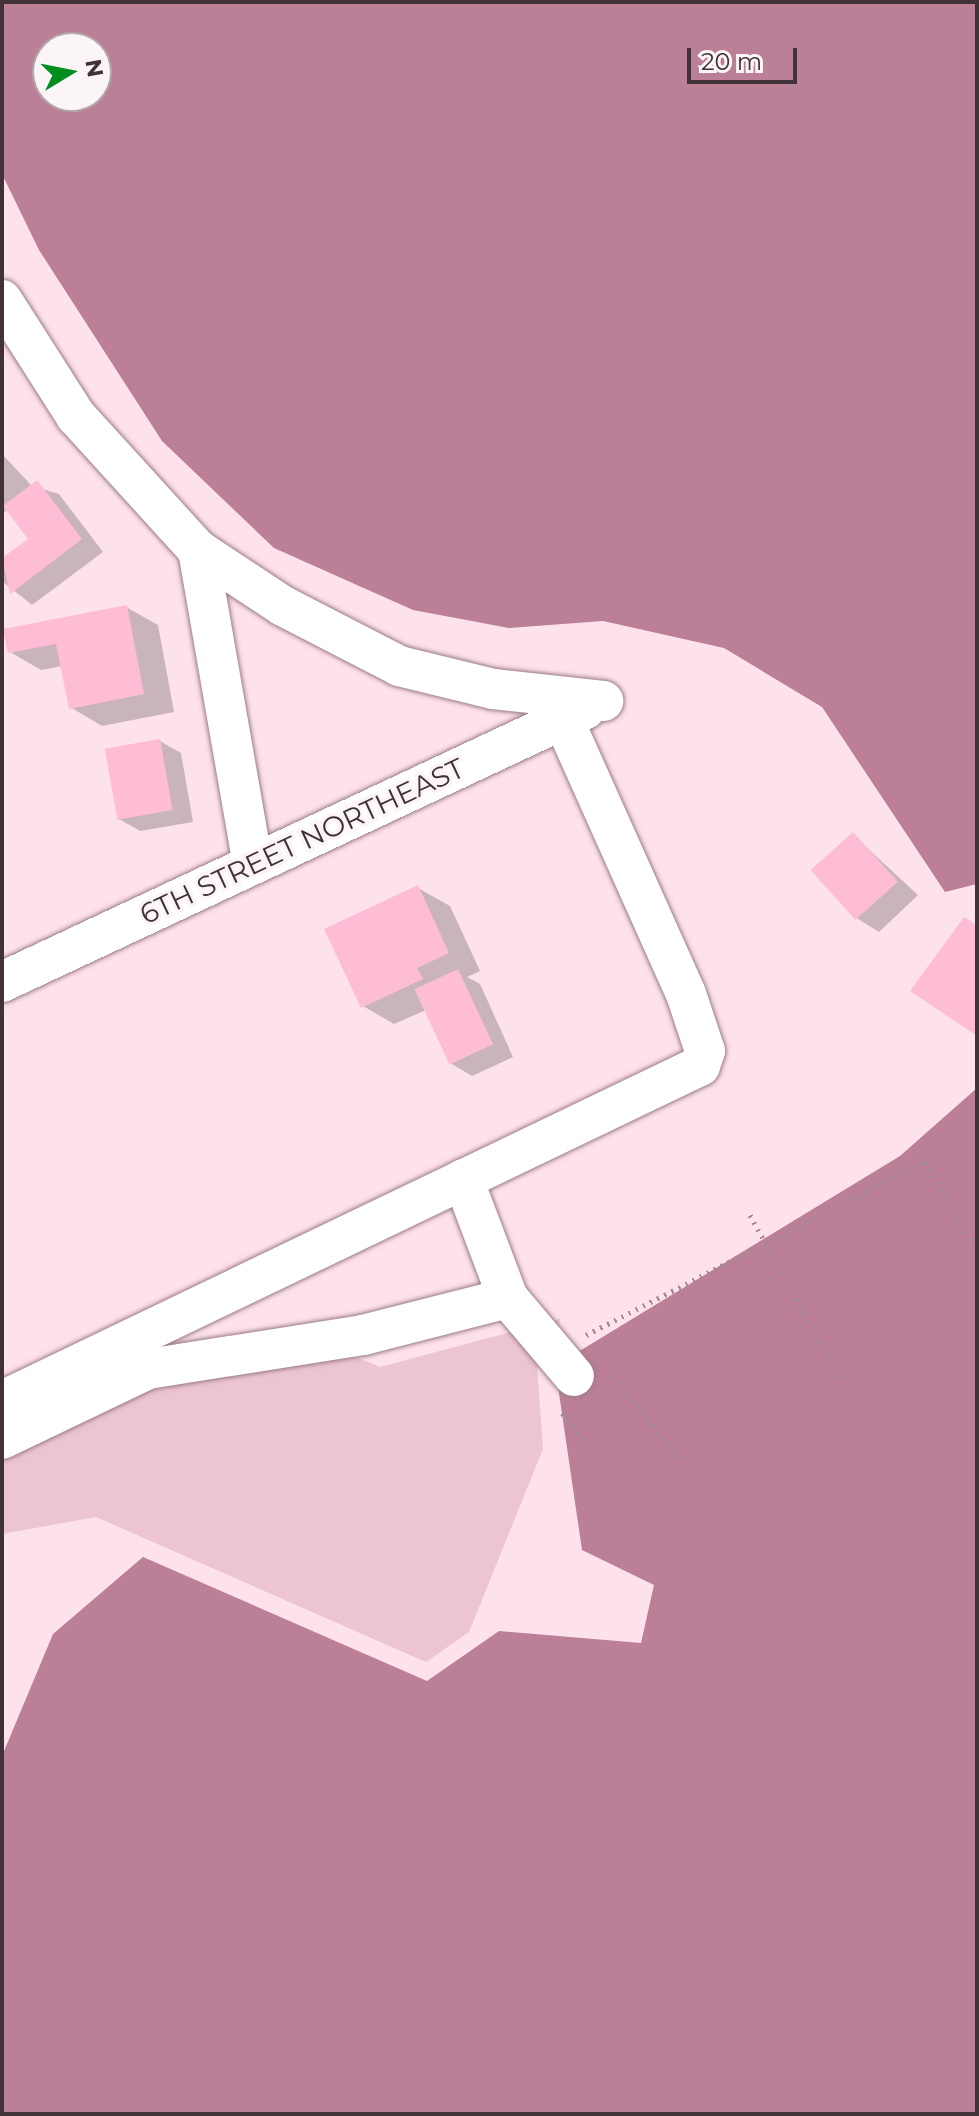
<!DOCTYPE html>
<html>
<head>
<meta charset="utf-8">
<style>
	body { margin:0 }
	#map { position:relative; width:979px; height:2116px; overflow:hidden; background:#fde1eb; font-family:Montserrat,sans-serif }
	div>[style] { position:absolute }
	.green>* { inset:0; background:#ecc4d2 }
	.water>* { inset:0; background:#bb7f97 }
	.shadow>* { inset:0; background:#0003 }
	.building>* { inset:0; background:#febdd5; transform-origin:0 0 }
	.path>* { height:5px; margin-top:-2.5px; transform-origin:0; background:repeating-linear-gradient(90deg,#a08b92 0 2px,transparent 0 8px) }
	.roads { filter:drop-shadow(0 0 2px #9b7c87) drop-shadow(0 0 2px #9b7c87) }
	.minor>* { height:40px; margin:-20px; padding:0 20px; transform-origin:20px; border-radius:20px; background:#fff }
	span { translate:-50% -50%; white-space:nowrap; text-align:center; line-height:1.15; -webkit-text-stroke:7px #fcf5f7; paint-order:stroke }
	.street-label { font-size:28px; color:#403237 }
	.frame { position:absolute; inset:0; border:4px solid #403237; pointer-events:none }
	.north { position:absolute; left:32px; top:32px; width:80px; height:80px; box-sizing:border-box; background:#fcf5f7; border:2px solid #b1a7aa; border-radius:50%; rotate:80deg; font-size:22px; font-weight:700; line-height:32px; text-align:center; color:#403237 }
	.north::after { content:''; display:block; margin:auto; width:28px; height:36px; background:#008e1f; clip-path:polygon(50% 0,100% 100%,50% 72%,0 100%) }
	.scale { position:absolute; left:687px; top:48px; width:110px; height:36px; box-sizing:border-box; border:4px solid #403237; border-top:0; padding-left:10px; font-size:24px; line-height:28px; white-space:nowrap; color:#403237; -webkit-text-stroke:6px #fcf5f7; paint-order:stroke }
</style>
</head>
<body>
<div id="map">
	<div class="green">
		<i style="clip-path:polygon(560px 1319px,556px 1346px,537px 1365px,543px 1449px,469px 1632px,426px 1662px,96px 1517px,2px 1534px,2px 1441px,178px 1370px,323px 1343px,380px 1367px)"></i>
	</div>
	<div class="water">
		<i style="clip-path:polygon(evenodd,2px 2px,977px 2px,977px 884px,945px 892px,822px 707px,724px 648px,603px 621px,509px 628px,413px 610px,274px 548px,162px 441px,39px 250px,2px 174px,2px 2px,48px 48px,96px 48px,96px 96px,48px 96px,48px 48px)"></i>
		<i style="clip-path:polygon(977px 1088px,977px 2114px,2px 2114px,2px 1756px,53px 1634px,143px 1557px,427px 1681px,499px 1631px,641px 1643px,654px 1585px,582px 1550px,555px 1366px,900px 1156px)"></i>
	</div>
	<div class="shadow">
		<i style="clip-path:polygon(2px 454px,32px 486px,59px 494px,103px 552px,32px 605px,2px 581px,2px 561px,30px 539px,8px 509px,2px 514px)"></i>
		<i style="clip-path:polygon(126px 607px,158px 625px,174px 712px,102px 726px,70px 707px,62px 666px,41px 670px,10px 652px)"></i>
		<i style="clip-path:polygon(160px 741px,181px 753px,193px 822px,140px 831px,119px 819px)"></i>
		<i style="clip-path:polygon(853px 835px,918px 895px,879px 932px,858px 919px)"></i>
		<i style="clip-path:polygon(418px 888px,450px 906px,480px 971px,467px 977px,480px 984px,513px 1057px,472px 1076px,450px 1063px,426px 1010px,394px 1024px,363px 1006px)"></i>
	</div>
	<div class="building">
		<i style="clip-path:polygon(37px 480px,82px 539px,10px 594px,2px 558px,28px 539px,3px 506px)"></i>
		<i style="clip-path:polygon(127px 605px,144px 694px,69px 709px,56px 644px,8px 653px,3px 629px)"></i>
		<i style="left:160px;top:739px;width:72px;height:56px;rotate:80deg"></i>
		<i style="left:853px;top:832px;width:67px;height:57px;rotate:48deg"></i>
		<i style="clip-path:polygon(418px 885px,449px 953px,417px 968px,423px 979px,361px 1008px,324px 929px)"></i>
		<i style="clip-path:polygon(964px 917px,977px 925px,977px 1036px,910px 991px)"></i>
		<i style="left:458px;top:969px;width:83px;height:48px;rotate:65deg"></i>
	</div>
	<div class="path">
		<i style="left:750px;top:1215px;width:188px;rotate:61.1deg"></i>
		<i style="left:586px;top:1335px;width:382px;rotate:-27.1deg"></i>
		<i style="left:926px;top:1161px;width:94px;rotate:61.5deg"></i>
		<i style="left:612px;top:1375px;width:111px;rotate:50.9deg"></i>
		<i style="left:562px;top:1413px;width:40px;rotate:50deg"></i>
	</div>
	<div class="roads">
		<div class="minor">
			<i style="left:2px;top:300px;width:138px;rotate:57.5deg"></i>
			<i style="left:76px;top:416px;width:181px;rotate:47.7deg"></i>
			<i style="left:198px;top:550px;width:102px;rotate:33.4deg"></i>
			<i style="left:283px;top:606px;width:131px;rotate:27.3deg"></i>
			<i style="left:399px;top:666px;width:97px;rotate:13.7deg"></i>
			<i style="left:493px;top:689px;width:111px;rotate:6.2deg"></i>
			<i style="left:198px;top:550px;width:319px;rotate:80.1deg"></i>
			<i style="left:2px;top:982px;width:644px;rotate:-25.09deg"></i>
			<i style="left:508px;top:1298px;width:102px;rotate:49.8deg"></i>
			<i style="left:2px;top:1401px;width:774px;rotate:-25.64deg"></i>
			<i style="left:700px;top:1066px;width:16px;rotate:-72deg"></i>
			<i style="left:705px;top:1051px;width:60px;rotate:-108.4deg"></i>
			<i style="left:686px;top:994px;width:301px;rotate:-114.1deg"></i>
			<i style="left:2px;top:1439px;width:162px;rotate:-25.6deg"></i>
			<i style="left:148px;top:1369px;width:218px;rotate:-9deg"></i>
			<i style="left:363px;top:1335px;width:150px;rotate:-14.3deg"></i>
			<i style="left:508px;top:1298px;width:127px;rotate:-110.7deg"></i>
		</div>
	</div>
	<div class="street-label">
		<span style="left:302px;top:841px;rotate:-25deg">6TH STREET NORTHEAST</span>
	</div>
	<div class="frame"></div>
	<div class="north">N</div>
	<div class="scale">20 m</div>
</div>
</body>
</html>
